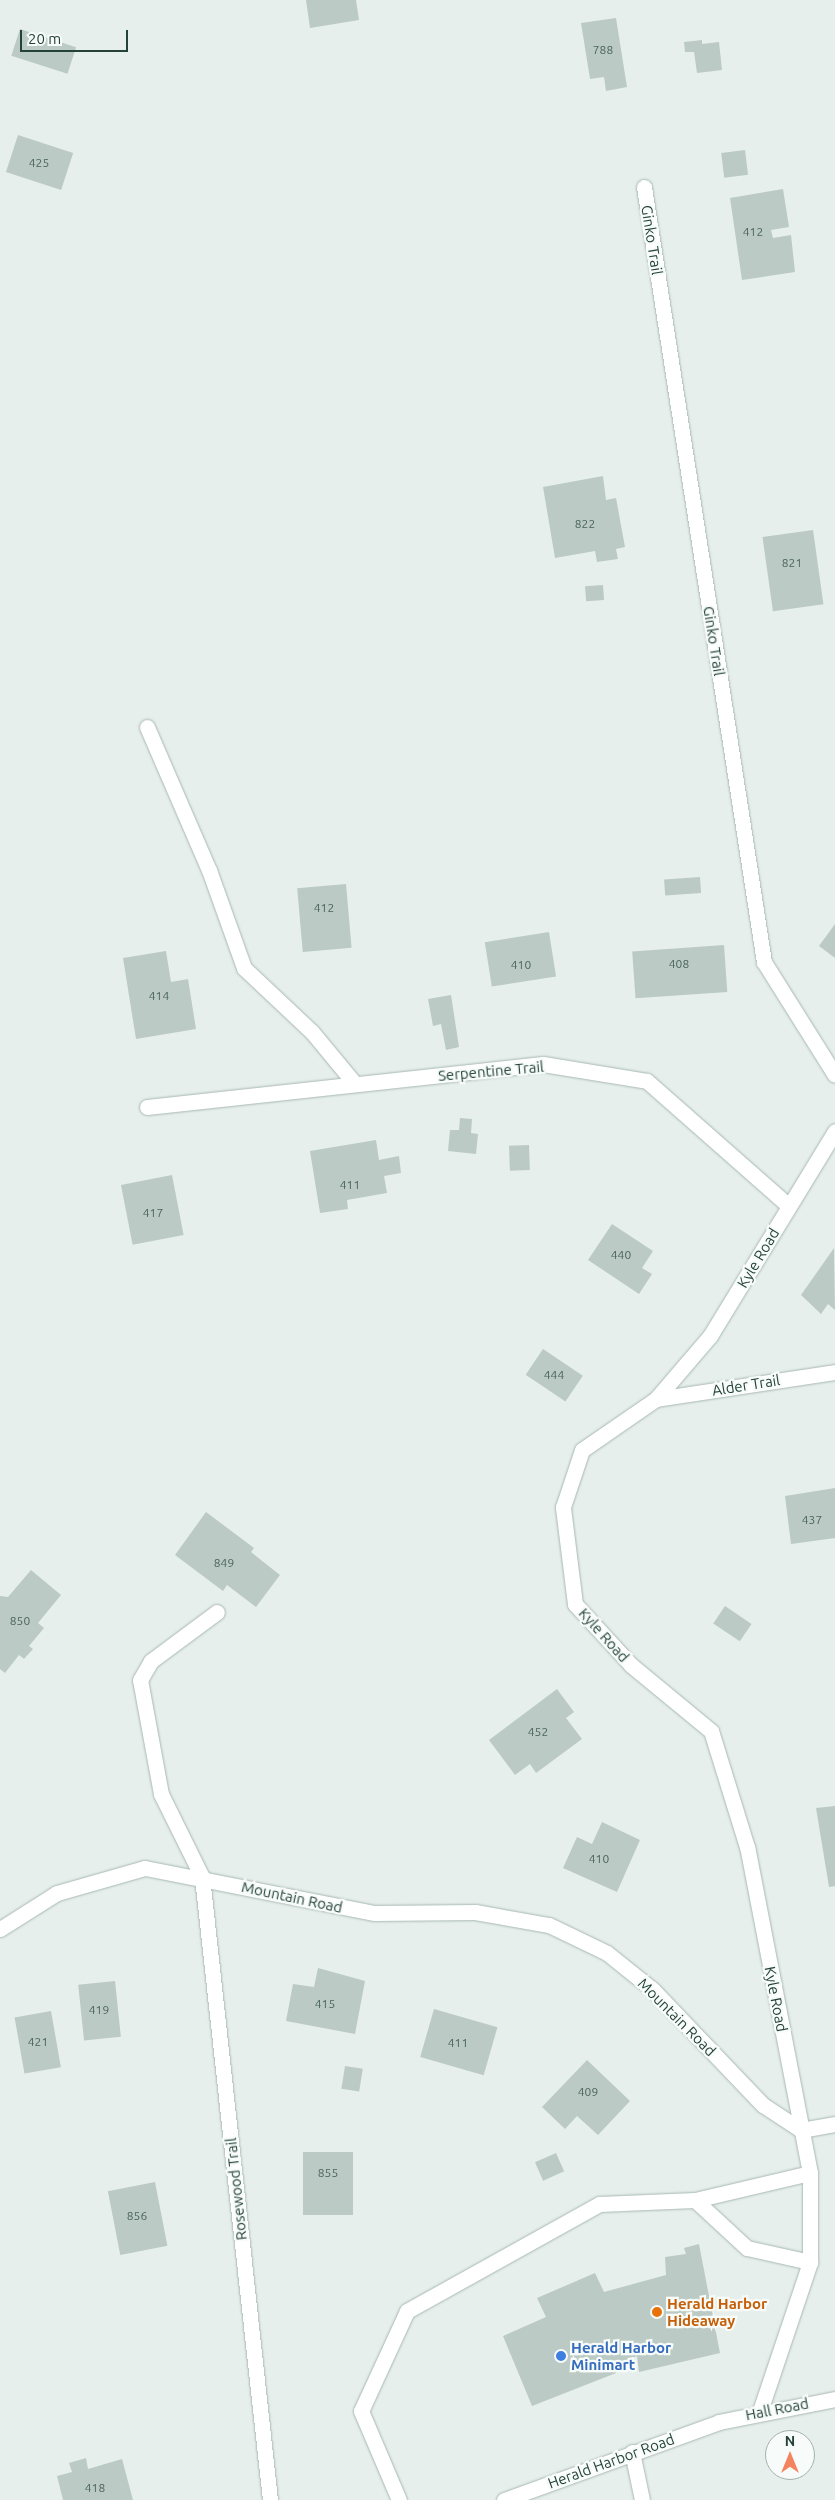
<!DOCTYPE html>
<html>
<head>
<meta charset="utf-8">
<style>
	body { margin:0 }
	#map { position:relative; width:835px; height:2500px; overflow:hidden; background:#e6efeb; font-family:Ubuntu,sans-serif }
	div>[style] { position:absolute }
	.building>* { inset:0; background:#bbcac4; transform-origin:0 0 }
	.roads { filter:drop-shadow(0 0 1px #a8b8b2) drop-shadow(0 0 1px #a8b8b2) }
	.service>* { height:15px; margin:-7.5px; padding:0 7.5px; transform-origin:7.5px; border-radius:7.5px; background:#fff }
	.minor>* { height:15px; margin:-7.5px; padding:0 7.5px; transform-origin:7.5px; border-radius:7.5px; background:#fff }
	.tertiary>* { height:15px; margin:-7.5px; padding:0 7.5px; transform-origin:7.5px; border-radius:7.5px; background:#fff }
	.dots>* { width:14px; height:14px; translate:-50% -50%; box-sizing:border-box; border:2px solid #f7fbf9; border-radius:50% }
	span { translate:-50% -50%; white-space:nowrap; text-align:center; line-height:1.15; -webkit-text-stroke:4.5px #f7fbf9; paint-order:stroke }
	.number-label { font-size:12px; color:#4a645c }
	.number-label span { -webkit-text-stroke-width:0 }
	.street-label { font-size:15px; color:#24423a }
	.food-label { font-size:15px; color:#c56008; font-weight:700 }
	.left { translate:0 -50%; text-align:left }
	.shop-label { font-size:15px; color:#366cbe; font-weight:700 }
	.north { position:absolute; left:765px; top:2430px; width:50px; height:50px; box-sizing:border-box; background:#f7fbf9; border:1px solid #a3b1ad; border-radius:50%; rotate:0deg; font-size:14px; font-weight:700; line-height:20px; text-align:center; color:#24423a }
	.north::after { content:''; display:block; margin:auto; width:18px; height:22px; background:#f4845f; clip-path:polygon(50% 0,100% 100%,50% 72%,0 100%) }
	.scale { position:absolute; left:20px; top:30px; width:108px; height:22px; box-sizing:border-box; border:2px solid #24423a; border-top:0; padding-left:6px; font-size:15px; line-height:18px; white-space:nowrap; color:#24423a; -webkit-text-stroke:4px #f7fbf9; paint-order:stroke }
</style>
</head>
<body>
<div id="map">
	<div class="building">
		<i style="clip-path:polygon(306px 0,356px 0,359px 20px,310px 28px)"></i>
		<i style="clip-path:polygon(616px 18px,627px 87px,606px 91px,604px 77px,590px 79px,581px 23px)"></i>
		<i style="left:20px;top:29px;width:59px;height:28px;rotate:18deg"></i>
		<i style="clip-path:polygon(702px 40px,702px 44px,719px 42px,722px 70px,697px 73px,694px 52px,685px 52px,684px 42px)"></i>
		<i style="left:18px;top:135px;width:58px;height:39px;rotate:18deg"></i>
		<i style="left:745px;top:150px;width:25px;height:24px;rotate:83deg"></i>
		<i style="clip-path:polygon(783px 189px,789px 227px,771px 230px,773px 238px,791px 235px,795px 272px,742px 280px,730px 198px)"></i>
		<i style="clip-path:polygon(603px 476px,606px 500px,616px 498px,625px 547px,616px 549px,618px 559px,597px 562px,595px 551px,555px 558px,543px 487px)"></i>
		<i style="left:813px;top:530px;width:75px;height:51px;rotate:82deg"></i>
		<i style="left:603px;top:585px;width:15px;height:18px;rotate:86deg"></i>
		<i style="left:700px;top:877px;width:16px;height:36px;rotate:86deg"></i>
		<i style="left:346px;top:884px;width:64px;height:49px;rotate:85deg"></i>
		<i style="clip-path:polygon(835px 924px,835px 958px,819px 946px)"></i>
		<i style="left:549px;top:932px;width:45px;height:65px;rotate:81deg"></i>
		<i style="left:724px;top:945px;width:47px;height:92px;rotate:86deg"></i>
		<i style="clip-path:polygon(166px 951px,171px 982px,188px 979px,196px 1029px,136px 1039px,123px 958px)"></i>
		<i style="clip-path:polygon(451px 995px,459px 1047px,446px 1050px,441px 1024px,433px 1026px,428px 999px)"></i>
		<i style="clip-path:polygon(460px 1118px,472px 1119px,471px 1133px,478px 1134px,476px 1154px,448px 1151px,450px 1130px,459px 1130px)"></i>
		<i style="clip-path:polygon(376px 1140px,379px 1160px,399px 1156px,401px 1173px,384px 1176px,387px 1193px,347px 1200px,348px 1209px,320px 1213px,310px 1151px)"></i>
		<i style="left:529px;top:1145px;width:25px;height:20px;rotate:88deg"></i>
		<i style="left:172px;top:1175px;width:61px;height:52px;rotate:79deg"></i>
		<i style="clip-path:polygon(612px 1224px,653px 1251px,642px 1268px,652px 1274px,639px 1294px,588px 1260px)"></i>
		<i style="clip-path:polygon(834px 1248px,835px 1310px,828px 1304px,821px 1314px,801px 1295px)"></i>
		<i style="left:543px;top:1349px;width:48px;height:31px;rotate:34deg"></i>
		<i style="clip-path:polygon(835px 1488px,835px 1538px,791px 1544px,785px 1496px)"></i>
		<i style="clip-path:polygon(206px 1512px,254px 1548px,251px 1552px,280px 1575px,256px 1607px,227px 1585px,223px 1591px,175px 1555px)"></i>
		<i style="clip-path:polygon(31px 1570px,61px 1595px,38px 1623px,44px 1628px,29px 1646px,33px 1649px,24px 1659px,19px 1655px,5px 1673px,0 1669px,0 1596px,8px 1597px)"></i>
		<i style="left:725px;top:1606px;width:32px;height:21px;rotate:34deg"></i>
		<i style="clip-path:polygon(557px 1689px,574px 1712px,566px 1718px,582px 1739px,536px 1773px,530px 1764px,515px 1775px,489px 1740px)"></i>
		<i style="clip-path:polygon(835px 1806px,835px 1886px,829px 1887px,816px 1808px)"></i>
		<i style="clip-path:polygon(602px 1822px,640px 1840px,617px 1892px,563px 1868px,577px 1837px,592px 1844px)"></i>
		<i style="clip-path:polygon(318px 1968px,365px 1981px,355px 2034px,286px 2021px,293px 1984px,314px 1987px)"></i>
		<i style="left:115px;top:1981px;width:56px;height:37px;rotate:84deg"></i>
		<i style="left:434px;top:2009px;width:66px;height:50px;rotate:16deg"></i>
		<i style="left:51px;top:2011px;width:57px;height:37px;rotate:80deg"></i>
		<i style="clip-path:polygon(587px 2060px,630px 2101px,598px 2135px,577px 2116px,565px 2129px,542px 2107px)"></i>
		<i style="left:345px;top:2066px;width:18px;height:23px;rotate:9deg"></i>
		<i style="left:353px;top:2152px;width:63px;height:50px;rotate:90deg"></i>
		<i style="left:556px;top:2153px;width:20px;height:23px;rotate:66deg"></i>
		<i style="left:155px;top:2182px;width:65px;height:48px;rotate:79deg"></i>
		<i style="clip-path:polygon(699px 2244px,720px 2353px,639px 2372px,637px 2356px,613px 2366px,616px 2373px,532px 2406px,503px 2336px,546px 2317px,537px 2298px,595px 2273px,604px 2292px,666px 2275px,665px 2257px,686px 2254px,684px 2248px)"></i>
		<i style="clip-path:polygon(86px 2458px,88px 2469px,122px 2459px,133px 2500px,63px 2500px,57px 2476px,72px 2472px,69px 2463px)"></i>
	</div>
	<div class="roads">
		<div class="service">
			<i style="left:147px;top:727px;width:156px;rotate:66.6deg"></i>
			<i style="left:209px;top:870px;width:104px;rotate:70.3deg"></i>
			<i style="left:244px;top:968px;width:93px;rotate:43.3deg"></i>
			<i style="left:312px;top:1032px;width:67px;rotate:50.4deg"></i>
			<i style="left:202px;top:1877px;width:93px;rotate:-116.3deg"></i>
			<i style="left:161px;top:1794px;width:116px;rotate:-100.4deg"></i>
			<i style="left:140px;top:1680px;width:22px;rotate:-60deg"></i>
			<i style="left:151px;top:1661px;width:82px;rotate:-36.6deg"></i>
			<i style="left:695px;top:2200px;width:71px;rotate:42.7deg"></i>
			<i style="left:747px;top:2248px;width:65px;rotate:12.5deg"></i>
			<i style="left:399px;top:2500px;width:97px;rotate:-113.1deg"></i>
			<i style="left:361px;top:2411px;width:110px;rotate:-65.3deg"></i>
			<i style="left:407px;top:2311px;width:220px;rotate:-29.1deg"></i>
			<i style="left:599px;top:2204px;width:96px;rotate:-2.4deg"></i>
			<i style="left:695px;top:2200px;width:118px;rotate:-13.2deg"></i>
		</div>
		<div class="minor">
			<i style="left:644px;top:187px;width:784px;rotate:81.2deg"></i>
			<i style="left:764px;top:962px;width:133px;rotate:57.9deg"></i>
			<i style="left:147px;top:1107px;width:398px;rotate:-6.2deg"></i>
			<i style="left:543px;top:1064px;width:105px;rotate:9.3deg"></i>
			<i style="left:647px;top:1081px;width:189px;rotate:41.4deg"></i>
			<i style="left:656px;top:1399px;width:181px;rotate:-8.6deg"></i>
			<i style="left:202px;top:1877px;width:627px;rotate:83.77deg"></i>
			<i style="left:0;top:1929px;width:67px;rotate:-32.3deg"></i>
			<i style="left:57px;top:1893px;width:91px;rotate:-15.9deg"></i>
			<i style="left:145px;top:1868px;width:234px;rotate:11.1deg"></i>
			<i style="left:375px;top:1913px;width:100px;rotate:-0.6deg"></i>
			<i style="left:475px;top:1912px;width:75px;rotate:10deg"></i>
			<i style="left:549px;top:1925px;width:64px;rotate:25.8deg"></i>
			<i style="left:607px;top:1953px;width:59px;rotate:38.8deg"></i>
			<i style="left:653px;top:1990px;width:159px;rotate:46.3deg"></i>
			<i style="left:763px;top:2105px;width:45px;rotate:33.3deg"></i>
			<i style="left:801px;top:2130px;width:35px;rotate:-10deg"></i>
			<i style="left:760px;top:2411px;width:157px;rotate:-71.4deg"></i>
			<i style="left:810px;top:2262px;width:89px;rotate:-90deg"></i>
			<i style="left:810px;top:2173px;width:332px;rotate:-100.9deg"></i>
			<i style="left:747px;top:1847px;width:121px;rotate:-107.2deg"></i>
			<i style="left:711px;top:1731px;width:104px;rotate:-140.5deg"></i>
			<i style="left:631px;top:1665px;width:83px;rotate:-132.6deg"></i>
			<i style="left:575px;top:1604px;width:98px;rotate:-97.1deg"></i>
			<i style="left:563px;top:1507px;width:60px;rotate:-71.6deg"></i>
			<i style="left:582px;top:1450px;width:90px;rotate:-34.6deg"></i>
			<i style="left:656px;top:1399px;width:83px;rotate:-49.4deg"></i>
			<i style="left:710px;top:1336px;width:240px;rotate:-58.6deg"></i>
			<i style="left:632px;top:2452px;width:49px;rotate:78.2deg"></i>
		</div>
		<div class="tertiary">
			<i style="left:504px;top:2500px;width:229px;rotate:-19.9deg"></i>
			<i style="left:719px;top:2422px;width:118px;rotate:-11.2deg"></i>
		</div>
	</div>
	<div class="dots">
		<i style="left:657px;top:2312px;background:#e8710a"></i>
		<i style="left:561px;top:2356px;background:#3f7fe0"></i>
	</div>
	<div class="number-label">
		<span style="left:603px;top:50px">788</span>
		<span style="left:39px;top:163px">425</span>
		<span style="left:753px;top:232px">412</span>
		<span style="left:585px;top:524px">822</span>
		<span style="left:792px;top:563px">821</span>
		<span style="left:324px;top:908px">412</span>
		<span style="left:679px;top:964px">408</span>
		<span style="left:521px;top:965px">410</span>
		<span style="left:159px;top:996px">414</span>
		<span style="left:350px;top:1185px">411</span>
		<span style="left:153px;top:1213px">417</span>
		<span style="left:621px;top:1255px">440</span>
		<span style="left:554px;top:1375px">444</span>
		<span style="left:812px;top:1520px">437</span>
		<span style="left:224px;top:1563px">849</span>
		<span style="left:20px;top:1621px">850</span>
		<span style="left:538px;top:1732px">452</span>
		<span style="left:599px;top:1859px">410</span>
		<span style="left:325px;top:2004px">415</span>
		<span style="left:99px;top:2010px">419</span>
		<span style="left:38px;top:2042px">421</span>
		<span style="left:458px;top:2043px">411</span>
		<span style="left:588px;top:2092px">409</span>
		<span style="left:328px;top:2173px">855</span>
		<span style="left:137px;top:2216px">856</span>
		<span style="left:95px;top:2488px">418</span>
	</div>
	<div class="street-label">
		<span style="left:652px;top:240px;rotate:81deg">Ginko Trail</span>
		<span style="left:714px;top:641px;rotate:81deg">Ginko Trail</span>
		<span style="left:491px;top:1071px;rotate:-5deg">Serpentine Trail</span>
		<span style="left:758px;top:1258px;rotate:-59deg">Kyle Road</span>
		<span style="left:746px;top:1385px;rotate:-9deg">Alder Trail</span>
		<span style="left:604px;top:1635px;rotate:48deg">Kyle Road</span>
		<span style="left:292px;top:1897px;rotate:12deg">Mountain Road</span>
		<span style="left:776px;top:1999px;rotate:79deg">Kyle Road</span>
		<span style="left:677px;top:2017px;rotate:45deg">Mountain Road</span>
		<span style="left:236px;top:2189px;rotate:-96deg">Rosewood Trail</span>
		<span style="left:777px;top:2409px;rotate:-11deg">Hall Road</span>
		<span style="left:611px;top:2461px;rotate:-20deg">Herald Harbor Road</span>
	</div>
	<div class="food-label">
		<span class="left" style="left:667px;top:2312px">Herald Harbor<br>Hideaway</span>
	</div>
	<div class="shop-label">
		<span class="left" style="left:571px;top:2356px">Herald Harbor<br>Minimart</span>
	</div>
	<div class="north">N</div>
	<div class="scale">20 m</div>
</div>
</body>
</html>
